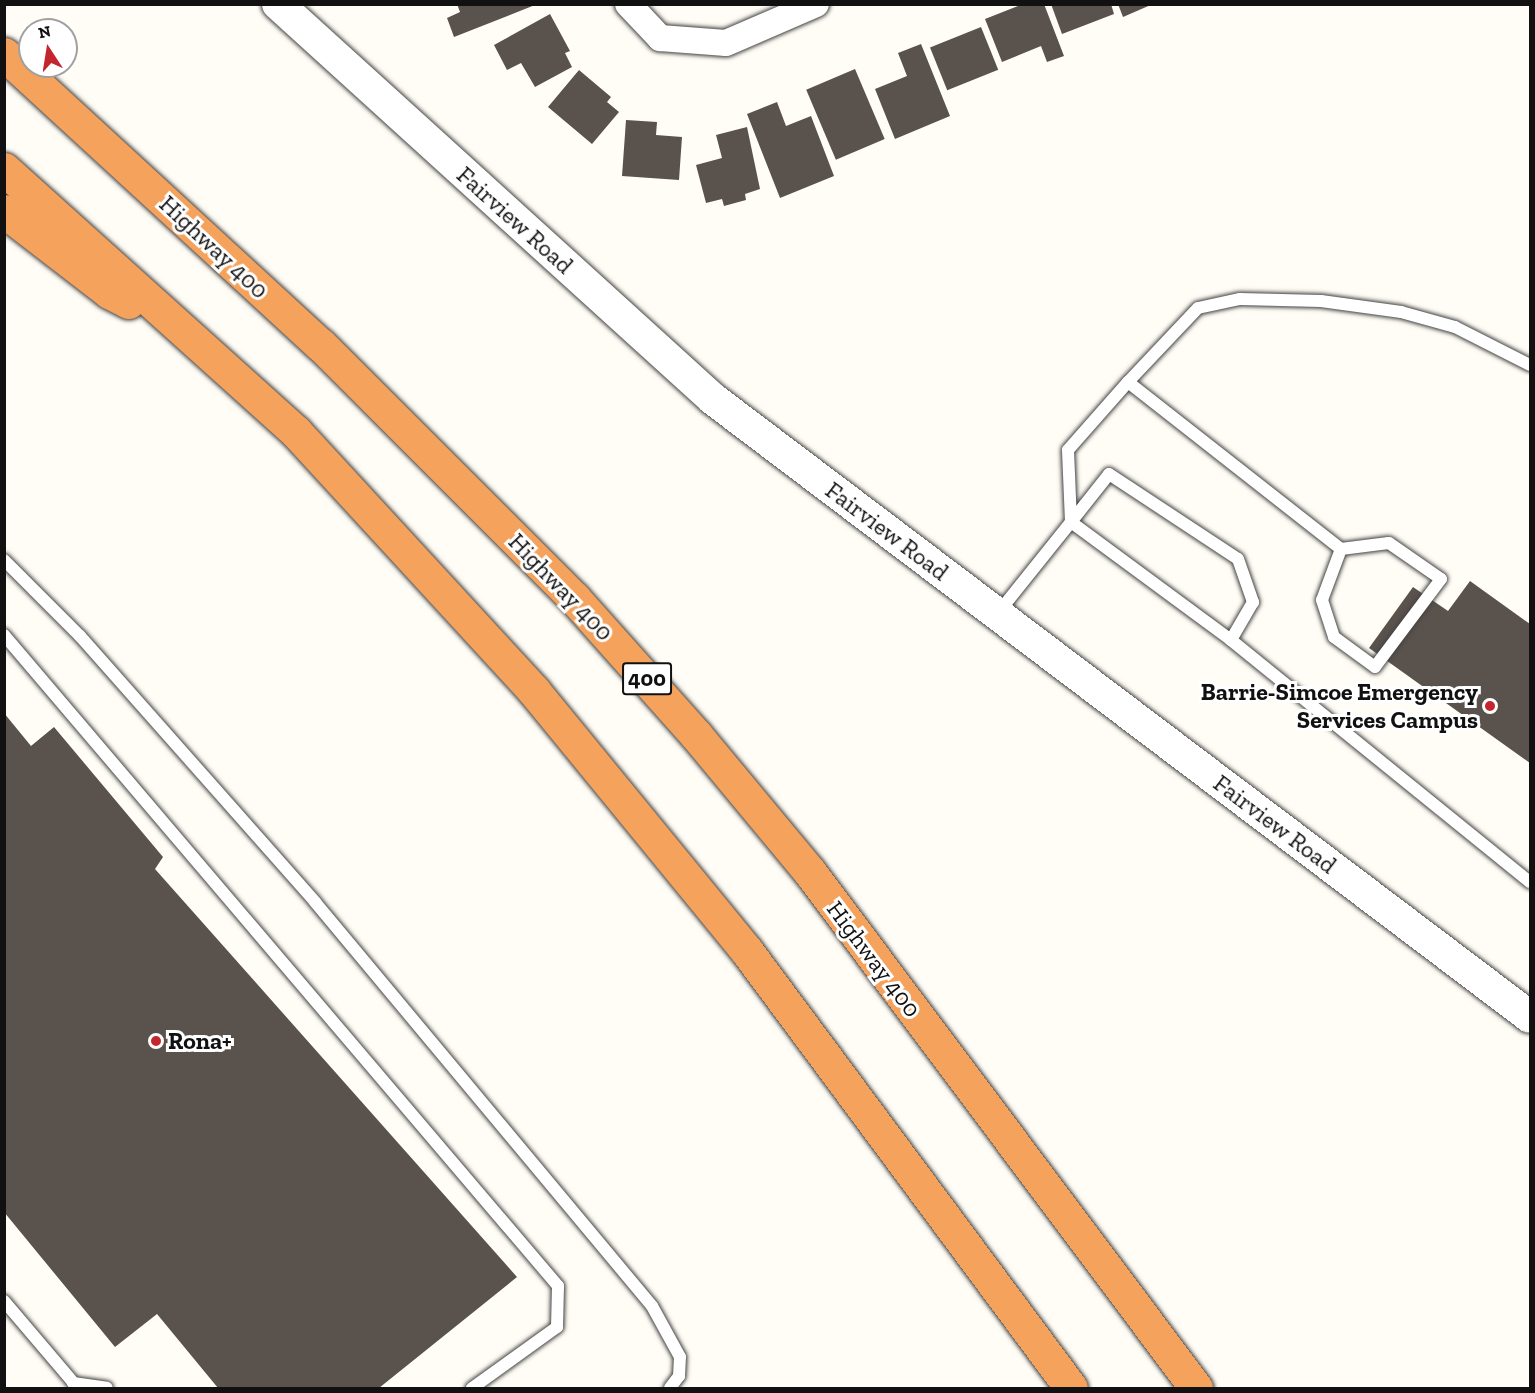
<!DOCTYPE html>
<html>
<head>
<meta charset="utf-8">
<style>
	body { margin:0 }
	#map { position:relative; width:1535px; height:1393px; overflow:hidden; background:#fffdf5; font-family:"Zilla Slab",serif }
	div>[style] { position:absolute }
	.building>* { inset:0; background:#5a524d; transform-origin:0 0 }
	.roads { filter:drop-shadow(0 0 2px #444) drop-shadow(0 0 2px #444) }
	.service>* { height:12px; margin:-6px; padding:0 6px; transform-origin:6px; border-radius:6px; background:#fff }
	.minor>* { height:26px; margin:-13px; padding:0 13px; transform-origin:13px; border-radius:13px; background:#fff }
	.tertiary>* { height:32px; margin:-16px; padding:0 16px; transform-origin:16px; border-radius:16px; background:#fff }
	.motorway>* { height:33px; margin:-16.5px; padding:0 16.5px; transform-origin:16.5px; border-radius:16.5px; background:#f5a25d }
	.dots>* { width:16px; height:16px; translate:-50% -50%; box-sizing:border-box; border:3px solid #fff; border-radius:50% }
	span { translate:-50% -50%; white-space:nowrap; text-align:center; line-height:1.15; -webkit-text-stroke:6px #fff; paint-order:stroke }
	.shield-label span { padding:2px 4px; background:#fff; border:2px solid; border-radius:4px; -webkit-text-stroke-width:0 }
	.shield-label { font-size:22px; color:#111; font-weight:700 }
	.street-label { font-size:24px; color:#111 }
	.poi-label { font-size:24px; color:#111; font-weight:700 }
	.right { translate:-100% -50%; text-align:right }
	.left { translate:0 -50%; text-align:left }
	.frame { position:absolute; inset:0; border:6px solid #111; pointer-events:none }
	.north { position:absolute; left:18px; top:18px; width:60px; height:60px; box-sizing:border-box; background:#fff; border:2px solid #a0a0a0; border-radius:50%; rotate:348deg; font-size:16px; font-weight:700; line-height:24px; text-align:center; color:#111 }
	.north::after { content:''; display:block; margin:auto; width:21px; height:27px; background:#c4262e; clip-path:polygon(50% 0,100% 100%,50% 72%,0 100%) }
</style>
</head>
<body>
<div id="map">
	<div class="building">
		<i style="clip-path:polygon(457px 4px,535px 4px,535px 5px,454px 37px,447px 18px,460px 12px)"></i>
		<i style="clip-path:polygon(1023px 4px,1044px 4px,1064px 56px,1047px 62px,1041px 46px,1002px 62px,985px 19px)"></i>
		<i style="clip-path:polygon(1051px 4px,1111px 4px,1114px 14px,1062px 34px)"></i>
		<i style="clip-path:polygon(1118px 4px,1153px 4px,1123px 17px)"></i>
		<i style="clip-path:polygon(550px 14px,570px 51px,565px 53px,572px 67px,535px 87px,521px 63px,507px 70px,494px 45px)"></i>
		<i style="left:981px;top:27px;width:46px;height:55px;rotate:68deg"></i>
		<i style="clip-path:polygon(921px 44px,950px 116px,895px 139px,875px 89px,907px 76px,898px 53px)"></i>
		<i style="left:855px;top:69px;width:76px;height:53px;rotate:67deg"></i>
		<i style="clip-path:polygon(579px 70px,611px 97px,607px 102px,619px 112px,592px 144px,548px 107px)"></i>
		<i style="clip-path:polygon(777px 102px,786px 126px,811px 116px,834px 176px,780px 198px,747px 114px)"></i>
		<i style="clip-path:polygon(626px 120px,657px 122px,656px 135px,682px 137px,679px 180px,622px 176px)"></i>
		<i style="clip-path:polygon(747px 127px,760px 189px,745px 194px,746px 200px,724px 206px,722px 199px,706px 203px,696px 165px,722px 158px,716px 135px)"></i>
		<i style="clip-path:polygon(1470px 581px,1530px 624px,1530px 763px,1369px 648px,1413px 587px,1448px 611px)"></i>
		<i style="clip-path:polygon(4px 713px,31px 746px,54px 727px,163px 857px,155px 869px,517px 1277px,379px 1388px,218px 1388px,157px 1314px,115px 1347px,4px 1212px)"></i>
	</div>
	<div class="roads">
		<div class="service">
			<i style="left:1128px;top:382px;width:102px;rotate:-46.6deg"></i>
			<i style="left:1198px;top:308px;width:43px;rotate:-12.1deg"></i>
			<i style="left:1240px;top:299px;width:81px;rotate:1.4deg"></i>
			<i style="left:1321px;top:301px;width:81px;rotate:7.8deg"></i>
			<i style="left:1401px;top:312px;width:56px;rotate:15.5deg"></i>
			<i style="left:1455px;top:327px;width:84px;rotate:26.9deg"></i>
			<i style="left:4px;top:560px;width:107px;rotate:45deg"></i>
			<i style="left:80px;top:636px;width:355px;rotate:48.5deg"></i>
			<i style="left:315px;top:902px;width:526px;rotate:50.17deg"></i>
			<i style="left:652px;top:1306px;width:58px;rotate:61.2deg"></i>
			<i style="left:680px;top:1357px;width:19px;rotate:93deg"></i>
			<i style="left:679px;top:1376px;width:15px;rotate:127deg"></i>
			<i style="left:998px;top:613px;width:117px;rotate:-51.3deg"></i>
			<i style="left:1071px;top:522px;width:61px;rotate:-51.6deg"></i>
			<i style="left:1109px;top:474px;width:154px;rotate:33.4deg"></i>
			<i style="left:1238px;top:559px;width:46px;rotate:70.8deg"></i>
			<i style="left:1253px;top:602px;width:44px;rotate:120.1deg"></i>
			<i style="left:1231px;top:640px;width:199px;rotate:-143.6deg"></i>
			<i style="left:1071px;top:522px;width:72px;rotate:-92.4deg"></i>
			<i style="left:1068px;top:450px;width:91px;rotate:-48.6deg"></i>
			<i style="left:1128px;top:382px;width:271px;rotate:38.1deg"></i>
			<i style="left:1341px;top:549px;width:48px;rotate:-7.1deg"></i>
			<i style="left:1389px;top:543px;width:63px;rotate:34.7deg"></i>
			<i style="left:1441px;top:579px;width:110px;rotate:126.9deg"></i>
			<i style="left:1375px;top:667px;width:51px;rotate:-143.8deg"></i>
			<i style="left:1334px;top:637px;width:39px;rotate:-108deg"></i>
			<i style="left:1322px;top:600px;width:54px;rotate:-69.6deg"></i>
			<i style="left:4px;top:635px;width:855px;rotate:49.6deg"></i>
			<i style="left:558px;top:1286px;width:41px;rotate:91.4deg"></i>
			<i style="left:557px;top:1327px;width:105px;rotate:144.3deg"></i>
			<i style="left:1231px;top:640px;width:385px;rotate:39deg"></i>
			<i style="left:4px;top:1301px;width:114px;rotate:49.6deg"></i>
			<i style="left:73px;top:1383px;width:34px;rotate:8deg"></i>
		</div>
		<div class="minor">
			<i style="left:628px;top:4px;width:47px;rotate:46.7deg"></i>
			<i style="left:660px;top:38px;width:66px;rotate:4.3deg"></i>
			<i style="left:726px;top:43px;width:98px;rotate:-23.4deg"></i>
		</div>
		<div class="tertiary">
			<i style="left:278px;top:4px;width:588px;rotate:42.24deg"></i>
			<i style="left:713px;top:399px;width:1024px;rotate:37.1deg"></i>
		</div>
		<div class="motorway">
			<i style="left:4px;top:54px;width:430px;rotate:42.6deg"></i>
			<i style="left:321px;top:345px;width:358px;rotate:45deg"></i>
			<i style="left:574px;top:598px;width:183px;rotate:48.3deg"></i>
			<i style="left:696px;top:735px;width:177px;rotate:50.3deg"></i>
			<i style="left:809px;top:871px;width:646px;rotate:53.18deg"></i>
			<i style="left:4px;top:169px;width:393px;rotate:42deg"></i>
			<i style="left:296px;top:432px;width:352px;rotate:47.4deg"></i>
			<i style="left:534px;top:691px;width:335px;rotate:50.7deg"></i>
			<i style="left:746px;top:950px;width:545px;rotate:53.42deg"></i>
			<i style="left:4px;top:211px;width:133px;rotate:37.6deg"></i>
			<i style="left:109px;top:292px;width:22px;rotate:27deg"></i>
		</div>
	</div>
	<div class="dots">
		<i style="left:1490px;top:706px;background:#c4262e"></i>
		<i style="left:156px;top:1041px;background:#c4262e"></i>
	</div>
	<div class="shield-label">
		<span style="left:647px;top:679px">400</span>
	</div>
	<div class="street-label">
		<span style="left:515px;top:220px;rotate:42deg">Fairview Road</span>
		<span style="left:214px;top:247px;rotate:43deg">Highway 400</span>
		<span style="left:887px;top:531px;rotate:37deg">Fairview Road</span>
		<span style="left:561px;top:587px;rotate:46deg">Highway 400</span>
		<span style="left:1275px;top:824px;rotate:37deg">Fairview Road</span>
		<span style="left:874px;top:959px;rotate:53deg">Highway 400</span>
	</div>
	<div class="poi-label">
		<span class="right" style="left:1478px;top:706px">Barrie-Simcoe Emergency<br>Services Campus</span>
		<span class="left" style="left:168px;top:1041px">Rona+</span>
	</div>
	<div class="frame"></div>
	<div class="north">N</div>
</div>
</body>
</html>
